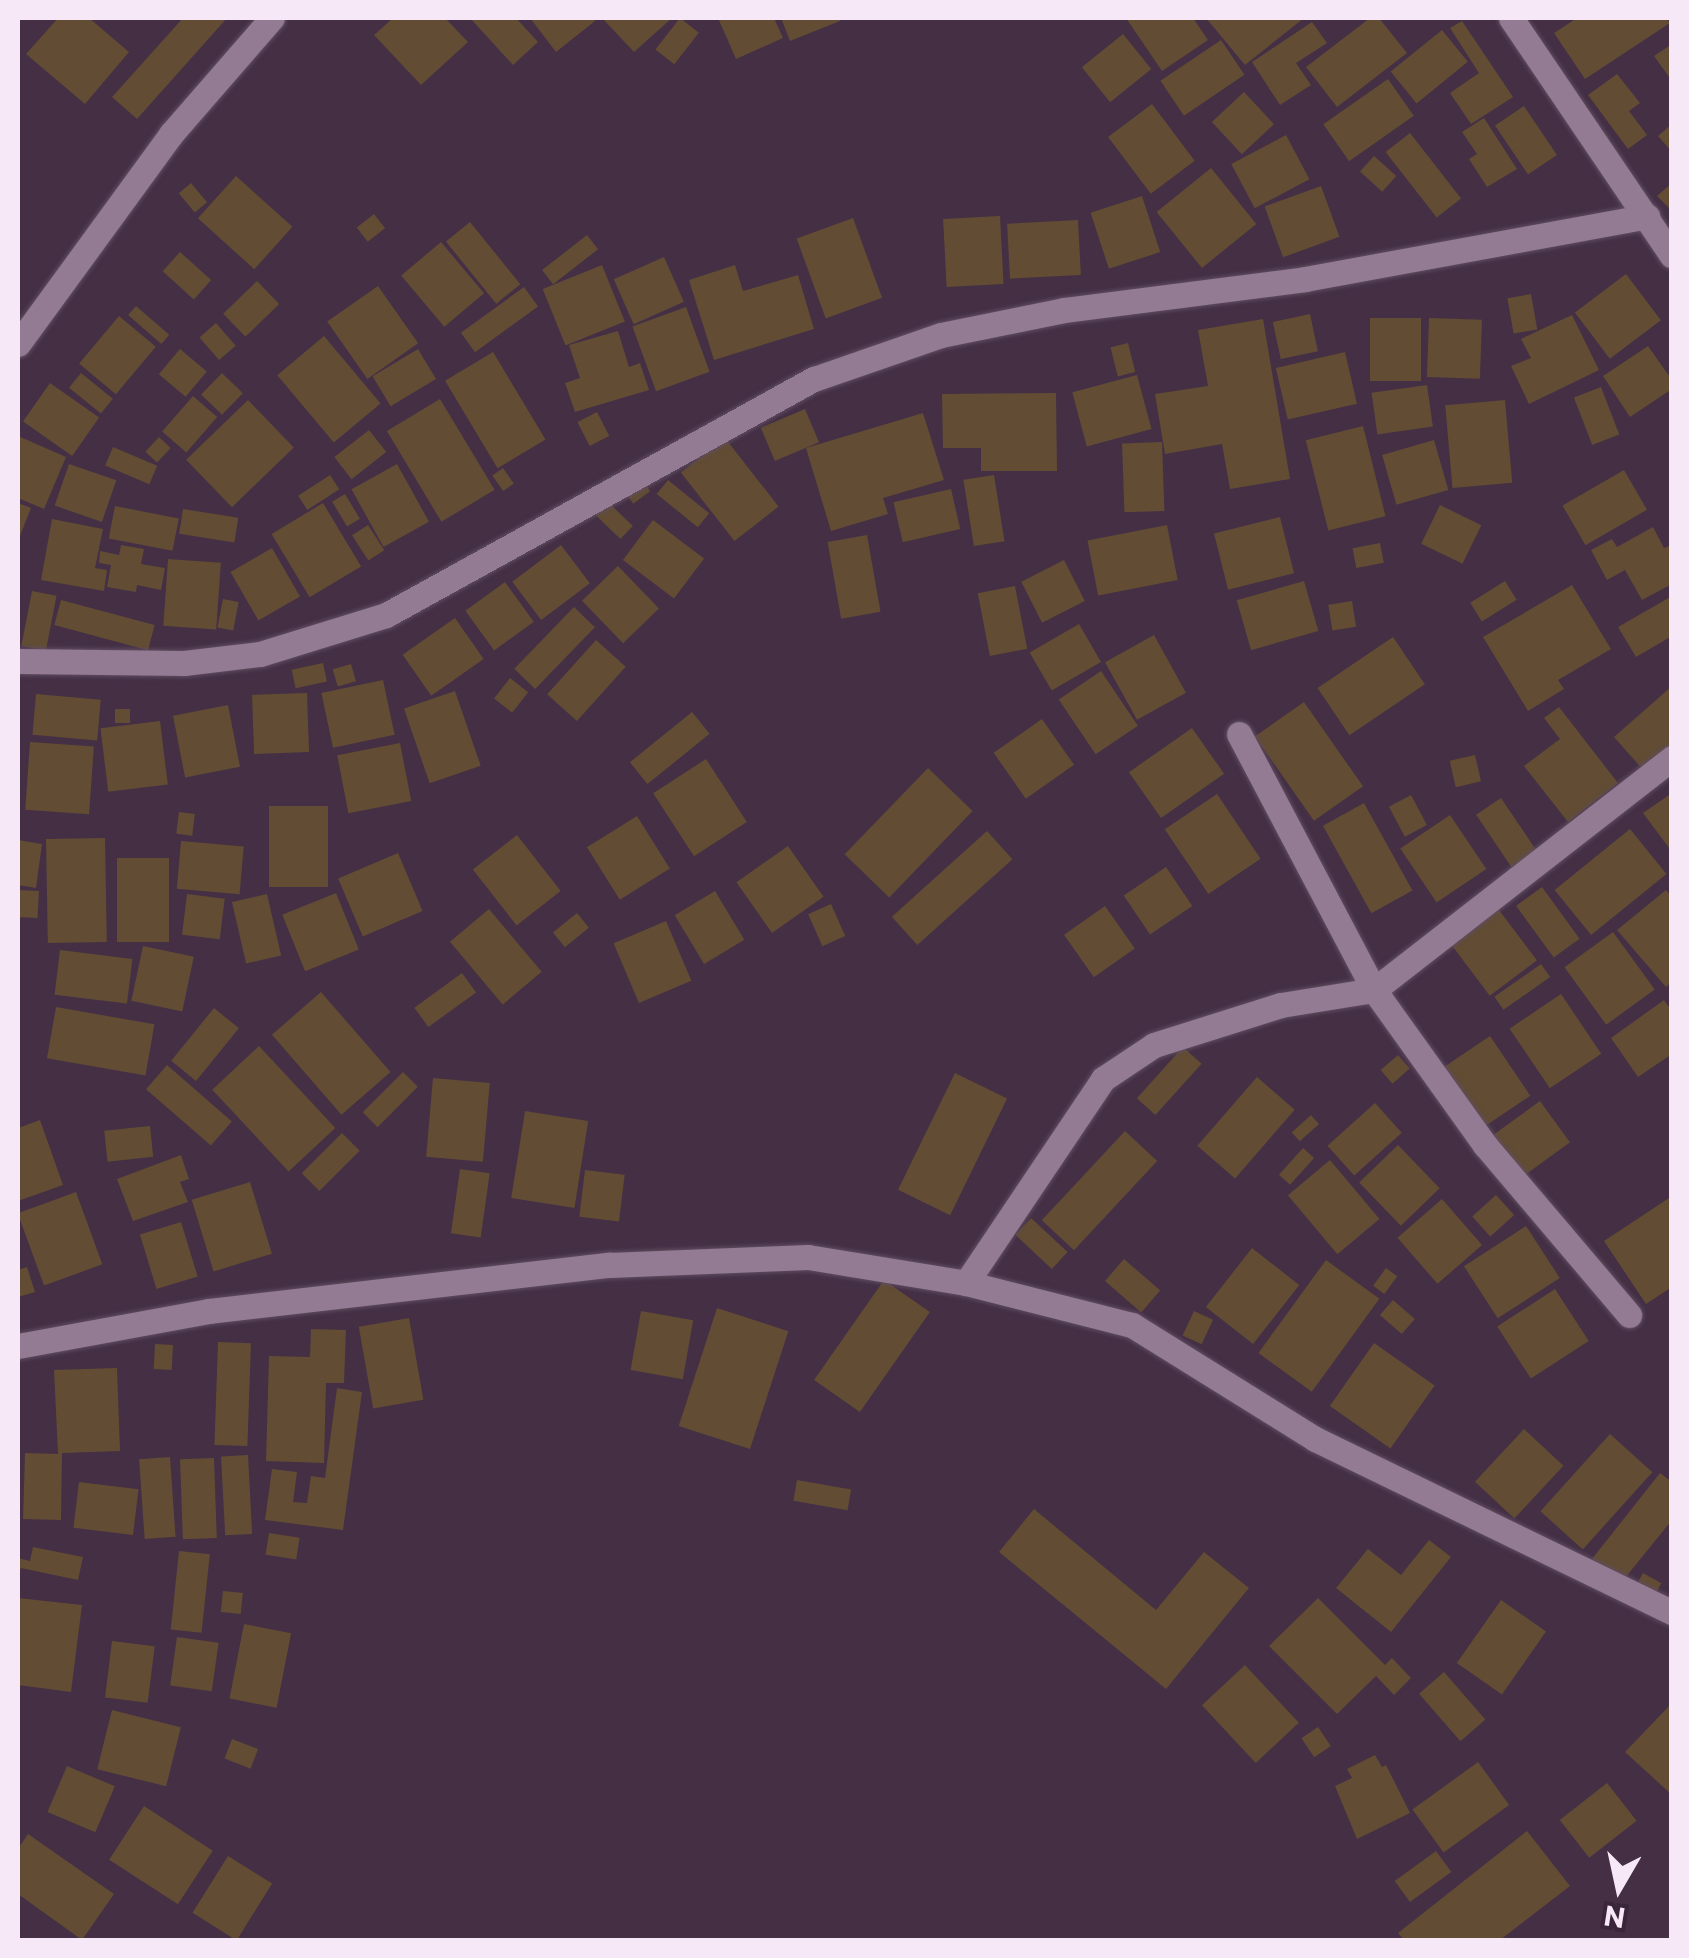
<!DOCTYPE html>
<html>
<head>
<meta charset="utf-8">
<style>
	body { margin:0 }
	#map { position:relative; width:1689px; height:1958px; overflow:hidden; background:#442f45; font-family:Commissioner,sans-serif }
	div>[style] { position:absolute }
	.building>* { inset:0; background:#624c34; transform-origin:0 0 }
	.roads { filter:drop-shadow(0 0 2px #5f4d60) drop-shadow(0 0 2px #5f4d60) }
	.minor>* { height:25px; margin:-12.5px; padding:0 12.5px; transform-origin:12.5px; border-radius:12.5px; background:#947b94 }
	span { translate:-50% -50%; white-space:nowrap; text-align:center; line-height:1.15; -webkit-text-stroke:8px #3a253a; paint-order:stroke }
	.frame { position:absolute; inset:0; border:20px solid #f6e8f6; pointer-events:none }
	.north { position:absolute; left:1569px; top:1838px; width:100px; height:100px; -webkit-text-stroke:8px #3a253a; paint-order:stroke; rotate:189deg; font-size:28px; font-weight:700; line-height:40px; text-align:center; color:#f6e8f6 }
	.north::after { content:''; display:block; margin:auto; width:35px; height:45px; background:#f6e8f6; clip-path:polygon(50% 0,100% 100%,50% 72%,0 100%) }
</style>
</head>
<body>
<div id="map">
	<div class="building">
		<i style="clip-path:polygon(58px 18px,89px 18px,129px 52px,85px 104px,26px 54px)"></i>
		<i style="clip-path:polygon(183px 18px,227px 18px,137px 119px,112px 97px)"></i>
		<i style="clip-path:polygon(393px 18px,445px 18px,468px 42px,421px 85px,374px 35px)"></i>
		<i style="clip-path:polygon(470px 18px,516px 18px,538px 42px,513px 65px)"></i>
		<i style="clip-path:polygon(530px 18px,593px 18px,595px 21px,556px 52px)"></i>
		<i style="clip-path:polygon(602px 18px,672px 18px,634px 52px)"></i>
		<i style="left:680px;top:18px;width:24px;height:40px;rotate:38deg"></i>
		<i style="clip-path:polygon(718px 18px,774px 18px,783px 38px,736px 59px)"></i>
		<i style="clip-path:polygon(781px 18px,839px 18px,840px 21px,790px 41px)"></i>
		<i style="clip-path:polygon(1126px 18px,1193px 18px,1208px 40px,1162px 71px)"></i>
		<i style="clip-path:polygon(1206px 18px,1304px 18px,1245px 65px)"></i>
		<i style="clip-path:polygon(1370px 18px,1379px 18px,1407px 53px,1337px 107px,1306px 67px)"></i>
		<i style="clip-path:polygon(1577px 18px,1666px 18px,1670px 23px,1585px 79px,1554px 33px)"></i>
		<i style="clip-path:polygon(1462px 21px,1513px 97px,1471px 124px,1450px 93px,1479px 73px,1450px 28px)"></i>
		<i style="clip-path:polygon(1312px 22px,1327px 43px,1296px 63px,1311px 85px,1280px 105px,1252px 62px)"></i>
		<i style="left:1442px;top:30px;width:41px;height:66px;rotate:51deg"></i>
		<i style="left:1123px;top:34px;width:45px;height:53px;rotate:51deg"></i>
		<i style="left:1221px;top:40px;width:42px;height:73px;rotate:56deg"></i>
		<i style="clip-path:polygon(1672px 44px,1672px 81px,1654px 56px)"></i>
		<i style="clip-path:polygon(1617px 74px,1640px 103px,1629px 111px,1647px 135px,1628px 149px,1588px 95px)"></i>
		<i style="left:1388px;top:79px;width:45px;height:79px;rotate:55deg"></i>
		<i style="left:1244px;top:92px;width:44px;height:44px;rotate:47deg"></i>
		<i style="left:1152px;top:104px;width:71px;height:55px;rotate:53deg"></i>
		<i style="left:1524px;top:106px;width:59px;height:35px;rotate:56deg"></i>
		<i style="clip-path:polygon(1484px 118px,1517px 169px,1487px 187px,1469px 159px,1477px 154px,1462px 132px)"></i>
		<i style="clip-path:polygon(1672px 124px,1672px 152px,1658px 136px)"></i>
		<i style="left:1410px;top:133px;width:83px;height:31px;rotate:52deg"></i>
		<i style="left:1286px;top:135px;width:50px;height:62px;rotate:62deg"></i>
		<i style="left:1374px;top:156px;width:30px;height:21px;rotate:42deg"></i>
		<i style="left:1211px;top:168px;width:72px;height:70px;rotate:51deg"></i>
		<i style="left:236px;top:176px;width:76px;height:57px;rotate:42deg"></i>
		<i style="left:191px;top:183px;width:25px;height:16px;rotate:50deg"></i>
		<i style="clip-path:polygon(1672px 183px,1672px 211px,1657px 196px)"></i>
		<i style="left:1321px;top:186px;width:54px;height:60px;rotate:70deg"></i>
		<i style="left:1142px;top:196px;width:59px;height:54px;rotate:72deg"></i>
		<i style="left:374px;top:214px;width:18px;height:22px;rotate:52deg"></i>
		<i style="left:1000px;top:216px;width:68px;height:57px;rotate:87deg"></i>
		<i style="left:853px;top:218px;width:85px;height:60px;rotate:70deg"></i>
		<i style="left:1078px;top:220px;width:55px;height:71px;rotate:87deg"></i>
		<i style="left:470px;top:222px;width:80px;height:31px;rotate:51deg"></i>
		<i style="left:587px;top:235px;width:18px;height:57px;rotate:52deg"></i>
		<i style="left:441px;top:242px;width:67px;height:52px;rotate:50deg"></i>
		<i style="left:180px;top:252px;width:42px;height:26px;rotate:42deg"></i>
		<i style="left:664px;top:257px;width:49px;height:55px;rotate:66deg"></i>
		<i style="left:602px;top:265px;width:61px;height:64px;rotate:68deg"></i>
		<i style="clip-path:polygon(735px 265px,743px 291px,798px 275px,814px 329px,714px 360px,689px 280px)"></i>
		<i style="left:1626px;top:274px;width:58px;height:64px;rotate:53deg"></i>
		<i style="left:257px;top:281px;width:32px;height:47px;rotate:46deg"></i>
		<i style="left:378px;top:286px;width:70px;height:62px;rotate:55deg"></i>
		<i style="left:524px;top:287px;width:24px;height:78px;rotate:54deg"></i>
		<i style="left:1531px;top:294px;width:36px;height:24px;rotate:80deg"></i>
		<i style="left:136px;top:306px;width:44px;height:12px;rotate:41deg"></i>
		<i style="left:686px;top:307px;width:69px;height:57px;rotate:70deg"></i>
		<i style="left:1310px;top:314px;width:38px;height:38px;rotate:78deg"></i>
		<i style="clip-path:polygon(1572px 315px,1599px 370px,1529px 404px,1511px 366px,1531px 358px,1521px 339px)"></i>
		<i style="left:119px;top:316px;width:48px;height:62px;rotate:40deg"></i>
		<i style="left:1370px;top:318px;width:51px;height:63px"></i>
		<i style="left:1429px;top:318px;width:53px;height:59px;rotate:2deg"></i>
		<i style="clip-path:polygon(1263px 319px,1290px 479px,1230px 489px,1222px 444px,1165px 454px,1155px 394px,1208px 386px,1198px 330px)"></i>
		<i style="left:216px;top:323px;width:30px;height:22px;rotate:49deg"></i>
		<i style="clip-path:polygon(618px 331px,629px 367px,640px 363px,649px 390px,575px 412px,565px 383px,580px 378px,569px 345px)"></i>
		<i style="left:324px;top:336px;width:88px;height:61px;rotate:50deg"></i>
		<i style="left:1128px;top:343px;width:30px;height:18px;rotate:76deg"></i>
		<i style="clip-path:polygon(1648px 346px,1672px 380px,1672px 389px,1630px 417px,1603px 376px)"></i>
		<i style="left:180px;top:349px;width:35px;height:33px;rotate:40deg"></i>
		<i style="left:418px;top:349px;width:35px;height:53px;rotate:59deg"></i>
		<i style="left:493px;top:352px;width:102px;height:56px;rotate:59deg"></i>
		<i style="left:1345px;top:352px;width:53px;height:71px;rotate:77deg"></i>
		<i style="left:81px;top:373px;width:41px;height:19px;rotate:39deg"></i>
		<i style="left:222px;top:373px;width:29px;height:30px;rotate:44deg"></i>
		<i style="left:1137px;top:375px;width:56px;height:67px;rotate:75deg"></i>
		<i style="left:50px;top:383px;width:60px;height:47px;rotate:35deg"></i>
		<i style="left:1427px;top:385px;width:42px;height:56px;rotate:82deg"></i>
		<i style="left:1601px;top:387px;width:51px;height:29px;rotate:69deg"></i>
		<i style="clip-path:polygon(1056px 393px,1057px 471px,981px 471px,981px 448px,943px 448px,942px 394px)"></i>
		<i style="left:193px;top:396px;width:32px;height:47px;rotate:41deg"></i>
		<i style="left:440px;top:399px;width:106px;height:62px;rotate:59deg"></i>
		<i style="left:248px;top:400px;width:66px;height:86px;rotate:46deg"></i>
		<i style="left:1505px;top:400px;width:83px;height:60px;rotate:85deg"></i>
		<i style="left:805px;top:409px;width:36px;height:48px;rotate:67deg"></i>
		<i style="left:597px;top:412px;width:27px;height:22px;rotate:63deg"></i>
		<i style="clip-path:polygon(923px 413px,944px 480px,883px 498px,888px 514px,831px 531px,806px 448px)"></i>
		<i style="left:1363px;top:426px;width:93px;height:59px;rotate:76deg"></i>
		<i style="left:369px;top:430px;width:28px;height:44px;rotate:52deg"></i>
		<i style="clip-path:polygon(18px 436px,66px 457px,44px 509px,18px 498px)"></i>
		<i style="left:159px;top:437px;width:16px;height:20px;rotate:43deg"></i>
		<i style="left:725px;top:438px;width:87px;height:56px;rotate:52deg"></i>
		<i style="left:1434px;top:440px;width:52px;height:54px;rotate:74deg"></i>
		<i style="left:1162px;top:442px;width:69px;height:40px;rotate:88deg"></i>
		<i style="left:113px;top:447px;width:48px;height:20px;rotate:23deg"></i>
		<i style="left:69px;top:464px;width:50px;height:44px;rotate:19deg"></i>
		<i style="left:397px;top:464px;width:66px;height:52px;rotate:61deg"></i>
		<i style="left:503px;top:468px;width:19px;height:13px;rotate:55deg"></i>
		<i style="left:1624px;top:470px;width:46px;height:71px;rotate:60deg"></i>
		<i style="left:330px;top:475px;width:17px;height:38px;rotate:57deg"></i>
		<i style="left:994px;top:475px;width:67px;height:31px;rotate:81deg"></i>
		<i style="left:642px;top:480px;width:14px;height:21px;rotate:54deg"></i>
		<i style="left:668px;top:480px;width:53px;height:18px;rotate:39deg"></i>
		<i style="left:951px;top:489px;width:41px;height:59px;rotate:77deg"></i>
		<i style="left:345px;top:494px;width:29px;height:15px;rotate:59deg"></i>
		<i style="left:607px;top:501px;width:36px;height:18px;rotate:44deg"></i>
		<i style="clip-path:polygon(18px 503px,31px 508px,18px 541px)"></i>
		<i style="left:323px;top:503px;width:74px;height:60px;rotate:59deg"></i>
		<i style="left:1440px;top:505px;width:46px;height:43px;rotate:26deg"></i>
		<i style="left:115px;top:506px;width:65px;height:33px;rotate:11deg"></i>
		<i style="left:183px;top:509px;width:56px;height:25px;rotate:9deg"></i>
		<i style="left:1280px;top:517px;width:58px;height:68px;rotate:76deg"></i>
		<i style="clip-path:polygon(52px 519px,103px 529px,95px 568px,107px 570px,104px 591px,41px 580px)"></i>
		<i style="left:653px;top:520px;width:64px;height:50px;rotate:37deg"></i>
		<i style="left:368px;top:525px;width:30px;height:19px;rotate:57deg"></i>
		<i style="left:1167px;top:525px;width:56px;height:81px;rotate:79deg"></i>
		<i style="clip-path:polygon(1653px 527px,1664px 548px,1672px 545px,1672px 584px,1642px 600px,1625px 570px,1607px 580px,1591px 550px,1612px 539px,1617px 547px)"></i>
		<i style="left:867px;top:535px;width:78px;height:40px;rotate:80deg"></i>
		<i style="left:1380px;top:543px;width:20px;height:28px;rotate:79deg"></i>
		<i style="clip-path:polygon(121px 545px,144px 549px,141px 564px,165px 568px,161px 590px,137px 585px,136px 592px,107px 587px,111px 565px,99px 563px,100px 551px,119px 555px)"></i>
		<i style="left:561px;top:545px;width:48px;height:61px;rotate:53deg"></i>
		<i style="left:272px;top:548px;width:56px;height:48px;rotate:60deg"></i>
		<i style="left:168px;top:559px;width:53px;height:67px;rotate:4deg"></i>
		<i style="left:1064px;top:560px;width:46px;height:48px;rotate:63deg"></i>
		<i style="left:618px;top:566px;width:59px;height:50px;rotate:46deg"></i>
		<i style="left:1304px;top:581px;width:52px;height:70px;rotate:74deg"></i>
		<i style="left:1505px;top:581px;width:22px;height:41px;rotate:58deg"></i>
		<i style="left:505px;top:582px;width:49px;height:49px;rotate:54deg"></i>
		<i style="clip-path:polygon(1572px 585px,1611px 649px,1558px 680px,1564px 689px,1528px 711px,1483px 637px)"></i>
		<i style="left:1015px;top:586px;width:64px;height:38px;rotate:79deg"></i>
		<i style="left:32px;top:591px;width:25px;height:56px;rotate:11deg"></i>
		<i style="clip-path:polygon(1672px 596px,1672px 636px,1636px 657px,1618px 627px)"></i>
		<i style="left:223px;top:599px;width:16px;height:29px;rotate:11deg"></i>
		<i style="left:61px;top:600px;width:97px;height:26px;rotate:15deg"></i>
		<i style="left:1352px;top:601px;width:26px;height:24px;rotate:81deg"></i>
		<i style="left:574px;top:607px;width:29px;height:86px;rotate:44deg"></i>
		<i style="left:455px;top:618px;width:50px;height:64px;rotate:55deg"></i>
		<i style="left:1079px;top:624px;width:44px;height:57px;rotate:60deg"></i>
		<i style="left:1154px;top:635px;width:66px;height:56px;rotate:61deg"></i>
		<i style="left:1393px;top:637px;width:57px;height:91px;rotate:56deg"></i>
		<i style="left:596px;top:640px;width:40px;height:73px;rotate:42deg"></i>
		<i style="left:323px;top:663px;width:19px;height:32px;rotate:78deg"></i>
		<i style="left:351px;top:664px;width:18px;height:19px;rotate:74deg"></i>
		<i style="left:1101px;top:671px;width:66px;height:51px;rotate:56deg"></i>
		<i style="left:510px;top:678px;width:23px;height:26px;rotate:38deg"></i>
		<i style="left:383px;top:680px;width:56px;height:63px;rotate:78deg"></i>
		<i style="clip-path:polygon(1672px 686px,1672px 748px,1645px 772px,1614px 737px)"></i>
		<i style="left:455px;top:691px;width:79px;height:54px;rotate:71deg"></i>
		<i style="left:307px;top:693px;width:59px;height:55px;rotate:88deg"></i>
		<i style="left:36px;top:694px;width:65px;height:41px;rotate:5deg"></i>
		<i style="left:1304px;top:702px;width:103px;height:60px;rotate:55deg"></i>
		<i style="left:228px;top:705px;width:63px;height:56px;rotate:79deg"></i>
		<i style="clip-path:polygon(1559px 707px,1618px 783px,1568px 822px,1524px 766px,1560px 739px,1544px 718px)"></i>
		<i style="left:115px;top:709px;width:15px;height:14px"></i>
		<i style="left:692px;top:712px;width:28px;height:80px;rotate:51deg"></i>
		<i style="left:1042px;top:719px;width:56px;height:59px;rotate:55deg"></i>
		<i style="left:160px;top:721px;width:64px;height:60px;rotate:83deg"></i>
		<i style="left:1192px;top:728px;width:56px;height:77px;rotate:55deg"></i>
		<i style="left:30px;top:742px;width:64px;height:68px;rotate:4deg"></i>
		<i style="left:400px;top:743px;width:59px;height:64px;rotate:79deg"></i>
		<i style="left:1475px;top:755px;width:27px;height:26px;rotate:77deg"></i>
		<i style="left:706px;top:759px;width:75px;height:63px;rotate:57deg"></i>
		<i style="left:928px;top:768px;width:62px;height:120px;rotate:44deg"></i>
		<i style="clip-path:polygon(1672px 793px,1672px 852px,1643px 813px)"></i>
		<i style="left:1217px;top:794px;width:78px;height:63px;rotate:56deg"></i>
		<i style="left:1411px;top:795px;width:34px;height:25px;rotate:62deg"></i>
		<i style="left:1501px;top:798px;width:63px;height:30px;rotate:56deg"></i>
		<i style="left:1364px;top:803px;width:100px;height:47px;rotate:61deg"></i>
		<i style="left:269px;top:806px;width:59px;height:81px"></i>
		<i style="left:179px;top:812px;width:16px;height:22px;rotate:7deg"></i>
		<i style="left:1450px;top:815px;width:65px;height:60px;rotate:56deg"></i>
		<i style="left:637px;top:816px;width:62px;height:59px;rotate:58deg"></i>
		<i style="left:1630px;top:829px;width:58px;height:97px;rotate:51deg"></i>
		<i style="left:987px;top:831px;width:38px;height:128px;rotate:48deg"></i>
		<i style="left:517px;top:835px;width:71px;height:56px;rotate:52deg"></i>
		<i style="left:105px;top:838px;width:104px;height:59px;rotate:89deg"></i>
		<i style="clip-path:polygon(18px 840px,42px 844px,36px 888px,18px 885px)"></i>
		<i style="left:181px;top:841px;width:63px;height:48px;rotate:5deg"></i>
		<i style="left:788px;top:846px;width:62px;height:63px;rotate:55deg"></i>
		<i style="left:398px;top:853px;width:63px;height:65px;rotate:67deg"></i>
		<i style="left:117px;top:858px;width:52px;height:84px"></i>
		<i style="left:1166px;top:867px;width:47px;height:51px;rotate:56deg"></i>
		<i style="left:1542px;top:887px;width:64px;height:32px;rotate:54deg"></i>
		<i style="left:18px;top:890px;width:21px;height:27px;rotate:3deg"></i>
		<i style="clip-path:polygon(1666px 890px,1672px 897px,1672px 982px,1666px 987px,1617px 930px)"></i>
		<i style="left:715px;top:891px;width:57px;height:47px;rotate:59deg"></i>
		<i style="left:336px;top:893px;width:61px;height:58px;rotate:68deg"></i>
		<i style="left:187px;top:894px;width:38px;height:41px;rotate:7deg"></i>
		<i style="left:267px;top:894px;width:63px;height:36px;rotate:77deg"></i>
		<i style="left:831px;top:904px;width:35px;height:25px;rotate:66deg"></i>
		<i style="left:1105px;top:906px;width:52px;height:50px;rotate:55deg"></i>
		<i style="left:489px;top:909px;width:82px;height:51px;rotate:50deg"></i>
		<i style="left:1499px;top:910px;width:63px;height:59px;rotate:53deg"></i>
		<i style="left:577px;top:913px;width:19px;height:31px;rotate:51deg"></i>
		<i style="left:666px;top:921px;width:65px;height:57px;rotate:67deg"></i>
		<i style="left:1613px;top:932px;width:71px;height:60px;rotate:54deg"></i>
		<i style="left:143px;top:946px;width:52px;height:56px;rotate:12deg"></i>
		<i style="left:60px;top:950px;width:73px;height:45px;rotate:7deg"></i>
		<i style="left:1541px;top:964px;width:16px;height:57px;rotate:55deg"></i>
		<i style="left:462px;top:973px;width:24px;height:59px;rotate:54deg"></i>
		<i style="left:321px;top:992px;width:106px;height:65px;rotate:49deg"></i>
		<i style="left:1561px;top:994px;width:72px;height:62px;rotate:56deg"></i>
		<i style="clip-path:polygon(1664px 1000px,1672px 1011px,1672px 1054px,1638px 1077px,1611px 1038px)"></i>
		<i style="left:56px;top:1007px;width:100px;height:52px;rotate:10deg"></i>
		<i style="left:214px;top:1008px;width:32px;height:68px;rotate:39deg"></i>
		<i style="left:1490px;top:1036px;width:72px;height:59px;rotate:56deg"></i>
		<i style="left:259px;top:1046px;width:112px;height:64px;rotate:47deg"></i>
		<i style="left:1183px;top:1047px;width:25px;height:69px;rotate:42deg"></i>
		<i style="left:1398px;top:1055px;width:18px;height:23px;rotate:49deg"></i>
		<i style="left:167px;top:1065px;width:86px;height:32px;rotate:41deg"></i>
		<i style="left:403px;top:1072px;width:21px;height:57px;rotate:45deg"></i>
		<i style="left:955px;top:1073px;width:58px;height:130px;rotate:26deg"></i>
		<i style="left:1257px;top:1077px;width:50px;height:91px;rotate:41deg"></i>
		<i style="left:433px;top:1078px;width:57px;height:79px;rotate:5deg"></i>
		<i style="left:1540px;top:1101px;width:51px;height:58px;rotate:54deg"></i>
		<i style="left:1375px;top:1103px;width:40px;height:64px;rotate:48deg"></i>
		<i style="left:525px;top:1111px;width:64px;height:88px;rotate:9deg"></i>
		<i style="left:1311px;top:1115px;width:12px;height:26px;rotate:48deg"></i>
		<i style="clip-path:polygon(40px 1120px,63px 1185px,18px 1201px,18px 1128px)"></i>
		<i style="left:150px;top:1126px;width:31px;height:46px;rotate:84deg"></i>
		<i style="left:1125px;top:1131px;width:44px;height:122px;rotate:43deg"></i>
		<i style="left:342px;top:1133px;width:25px;height:57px;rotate:45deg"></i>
		<i style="left:1398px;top:1145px;width:60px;height:54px;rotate:46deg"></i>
		<i style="left:1303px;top:1148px;width:15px;height:36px;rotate:42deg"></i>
		<i style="clip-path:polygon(181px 1155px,189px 1179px,180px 1182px,188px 1202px,133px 1221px,117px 1179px)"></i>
		<i style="left:1330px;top:1160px;width:77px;height:55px;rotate:50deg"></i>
		<i style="left:460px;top:1169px;width:30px;height:65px;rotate:8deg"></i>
		<i style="left:585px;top:1170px;width:40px;height:47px;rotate:7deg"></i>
		<i style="left:250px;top:1182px;width:75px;height:61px;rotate:73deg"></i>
		<i style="left:76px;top:1192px;width:77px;height:62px;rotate:70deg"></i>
		<i style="left:1496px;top:1195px;width:27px;height:32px;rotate:48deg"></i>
		<i style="clip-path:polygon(1672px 1196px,1672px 1287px,1646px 1304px,1604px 1241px)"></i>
		<i style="left:1442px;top:1199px;width:61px;height:59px;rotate:49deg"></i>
		<i style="left:1031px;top:1218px;width:50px;height:23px;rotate:43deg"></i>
		<i style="left:181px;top:1222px;width:57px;height:43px;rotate:73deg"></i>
		<i style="left:1526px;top:1226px;width:62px;height:74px;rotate:57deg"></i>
		<i style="left:1252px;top:1248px;width:60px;height:75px;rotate:38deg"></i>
		<i style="left:1124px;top:1259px;width:48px;height:29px;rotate:41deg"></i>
		<i style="left:1326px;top:1260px;width:66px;height:115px;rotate:36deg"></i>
		<i style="clip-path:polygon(27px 1267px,35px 1292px,18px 1297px,18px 1270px)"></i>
		<i style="left:1386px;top:1268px;width:14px;height:22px;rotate:36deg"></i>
		<i style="left:884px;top:1280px;width:56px;height:122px;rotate:35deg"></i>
		<i style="left:1555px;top:1289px;width:62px;height:69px;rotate:57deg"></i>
		<i style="left:1393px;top:1300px;width:29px;height:20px;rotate:41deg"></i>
		<i style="left:717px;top:1308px;width:75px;height:124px;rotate:18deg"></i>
		<i style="left:641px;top:1311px;width:53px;height:60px;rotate:10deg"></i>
		<i style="left:1194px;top:1311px;width:21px;height:27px;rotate:25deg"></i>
		<i style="left:409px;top:1318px;width:83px;height:51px;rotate:80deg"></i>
		<i style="clip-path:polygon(311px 1329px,346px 1330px,344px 1383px,326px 1383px,324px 1463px,266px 1461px,269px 1356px,310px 1357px)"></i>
		<i style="left:218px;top:1342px;width:33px;height:103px;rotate:2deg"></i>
		<i style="left:1374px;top:1343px;width:74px;height:77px;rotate:35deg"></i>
		<i style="left:155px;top:1344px;width:18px;height:25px;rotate:3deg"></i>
		<i style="clip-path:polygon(117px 1368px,120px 1451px,62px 1453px,61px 1520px,23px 1519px,25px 1453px,58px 1454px,54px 1370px)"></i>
		<i style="clip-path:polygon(337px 1388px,362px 1392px,343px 1530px,265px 1520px,272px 1469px,297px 1472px,293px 1502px,307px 1503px,311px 1476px,325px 1478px)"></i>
		<i style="left:1524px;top:1429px;width:54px;height:72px;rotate:43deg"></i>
		<i style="left:1610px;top:1434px;width:57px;height:104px;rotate:42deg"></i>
		<i style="left:248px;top:1455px;width:79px;height:27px;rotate:87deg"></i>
		<i style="left:170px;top:1457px;width:80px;height:31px;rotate:86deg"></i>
		<i style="left:214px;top:1458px;width:80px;height:34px;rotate:88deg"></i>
		<i style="clip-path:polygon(1660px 1473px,1672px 1482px,1672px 1520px,1621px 1583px,1592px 1559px)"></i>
		<i style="left:797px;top:1480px;width:55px;height:21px;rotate:10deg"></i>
		<i style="left:79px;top:1482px;width:60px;height:46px;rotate:7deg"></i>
		<i style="clip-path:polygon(1034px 1509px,1156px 1610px,1204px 1552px,1249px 1588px,1166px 1689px,999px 1552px)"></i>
		<i style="left:269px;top:1533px;width:31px;height:22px;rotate:9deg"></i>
		<i style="clip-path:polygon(1429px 1540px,1451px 1557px,1391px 1632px,1336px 1588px,1368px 1549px,1401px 1575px)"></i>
		<i style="clip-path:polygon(33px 1547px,83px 1557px,78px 1580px,21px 1568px,18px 1575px,18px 1558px,30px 1561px)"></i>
		<i style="left:179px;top:1551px;width:31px;height:79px;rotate:6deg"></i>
		<i style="left:1643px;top:1573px;width:21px;height:18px;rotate:29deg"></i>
		<i style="left:223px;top:1591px;width:20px;height:21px;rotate:6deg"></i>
		<i style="clip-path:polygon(18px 1598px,82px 1605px,71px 1692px,18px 1685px)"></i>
		<i style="clip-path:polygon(1318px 1598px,1385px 1665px,1392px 1658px,1411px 1678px,1394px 1695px,1376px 1676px,1337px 1714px,1269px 1646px)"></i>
		<i style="left:1501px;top:1600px;width:55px;height:77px;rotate:35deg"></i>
		<i style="left:244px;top:1624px;width:48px;height:76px;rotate:11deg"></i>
		<i style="left:177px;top:1637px;width:42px;height:49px;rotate:8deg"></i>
		<i style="left:112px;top:1641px;width:43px;height:57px;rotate:7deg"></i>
		<i style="left:1245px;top:1665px;width:79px;height:59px;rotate:47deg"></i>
		<i style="left:1444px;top:1672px;width:63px;height:33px;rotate:49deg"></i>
		<i style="clip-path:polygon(1672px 1703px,1672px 1795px,1625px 1752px)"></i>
		<i style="left:112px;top:1710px;width:71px;height:61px;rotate:14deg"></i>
		<i style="left:1318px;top:1727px;width:23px;height:20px;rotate:56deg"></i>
		<i style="left:232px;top:1739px;width:28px;height:21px;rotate:21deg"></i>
		<i style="clip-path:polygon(1375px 1755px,1382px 1767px,1386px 1765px,1410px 1813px,1357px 1839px,1335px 1786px,1352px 1778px,1347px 1769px)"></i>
		<i style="left:1478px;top:1762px;width:53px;height:81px;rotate:54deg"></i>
		<i style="left:67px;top:1766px;width:52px;height:50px;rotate:23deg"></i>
		<i style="left:1607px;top:1783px;width:48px;height:60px;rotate:52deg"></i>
		<i style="left:144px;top:1806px;width:82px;height:64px;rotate:33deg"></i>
		<i style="clip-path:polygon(1527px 1831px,1570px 1886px,1500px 1940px,1404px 1940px,1398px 1933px)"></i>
		<i style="clip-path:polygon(28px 1834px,114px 1894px,82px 1940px,18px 1894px,18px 1849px)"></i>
		<i style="left:1436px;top:1851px;width:26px;height:51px;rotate:54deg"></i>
		<i style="left:228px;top:1856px;width:52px;height:67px;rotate:32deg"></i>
	</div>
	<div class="roads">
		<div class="minor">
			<i style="left:1511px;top:18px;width:287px;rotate:55.9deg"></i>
			<i style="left:18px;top:344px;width:260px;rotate:-53.9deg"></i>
			<i style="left:171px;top:134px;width:154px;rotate:-49deg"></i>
			<i style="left:18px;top:661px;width:166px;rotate:0.7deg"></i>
			<i style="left:184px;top:663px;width:77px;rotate:-6.8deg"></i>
			<i style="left:260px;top:654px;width:132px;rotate:-17.2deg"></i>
			<i style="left:386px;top:615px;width:489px;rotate:-28.9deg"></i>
			<i style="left:814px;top:379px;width:134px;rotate:-19.1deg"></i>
			<i style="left:941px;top:335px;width:126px;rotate:-11.5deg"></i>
			<i style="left:1064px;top:310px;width:243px;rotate:-7.3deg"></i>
			<i style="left:1305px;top:279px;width:348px;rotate:-10.4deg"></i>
			<i style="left:1239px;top:734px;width:289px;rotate:62.2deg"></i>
			<i style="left:1374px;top:990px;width:191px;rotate:54.4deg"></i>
			<i style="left:1485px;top:1145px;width:223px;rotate:49.7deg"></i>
			<i style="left:966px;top:1283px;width:246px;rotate:-56.1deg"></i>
			<i style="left:1103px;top:1079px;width:61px;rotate:-33.7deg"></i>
			<i style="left:1154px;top:1045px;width:133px;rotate:-17.5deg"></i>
			<i style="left:1281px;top:1005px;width:94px;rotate:-9.2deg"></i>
			<i style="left:1374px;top:990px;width:378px;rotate:-37.9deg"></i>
			<i style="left:18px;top:1346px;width:194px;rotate:-10.4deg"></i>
			<i style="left:209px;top:1311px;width:403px;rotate:-6.6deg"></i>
			<i style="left:609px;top:1265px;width:199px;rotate:-2.3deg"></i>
			<i style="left:808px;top:1257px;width:160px;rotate:9.3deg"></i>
			<i style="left:966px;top:1283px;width:171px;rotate:14.2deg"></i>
			<i style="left:1132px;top:1325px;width:216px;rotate:31.9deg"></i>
			<i style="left:1315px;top:1439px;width:397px;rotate:25.9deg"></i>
		</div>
	</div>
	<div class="frame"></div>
	<div class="north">N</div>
</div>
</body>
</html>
